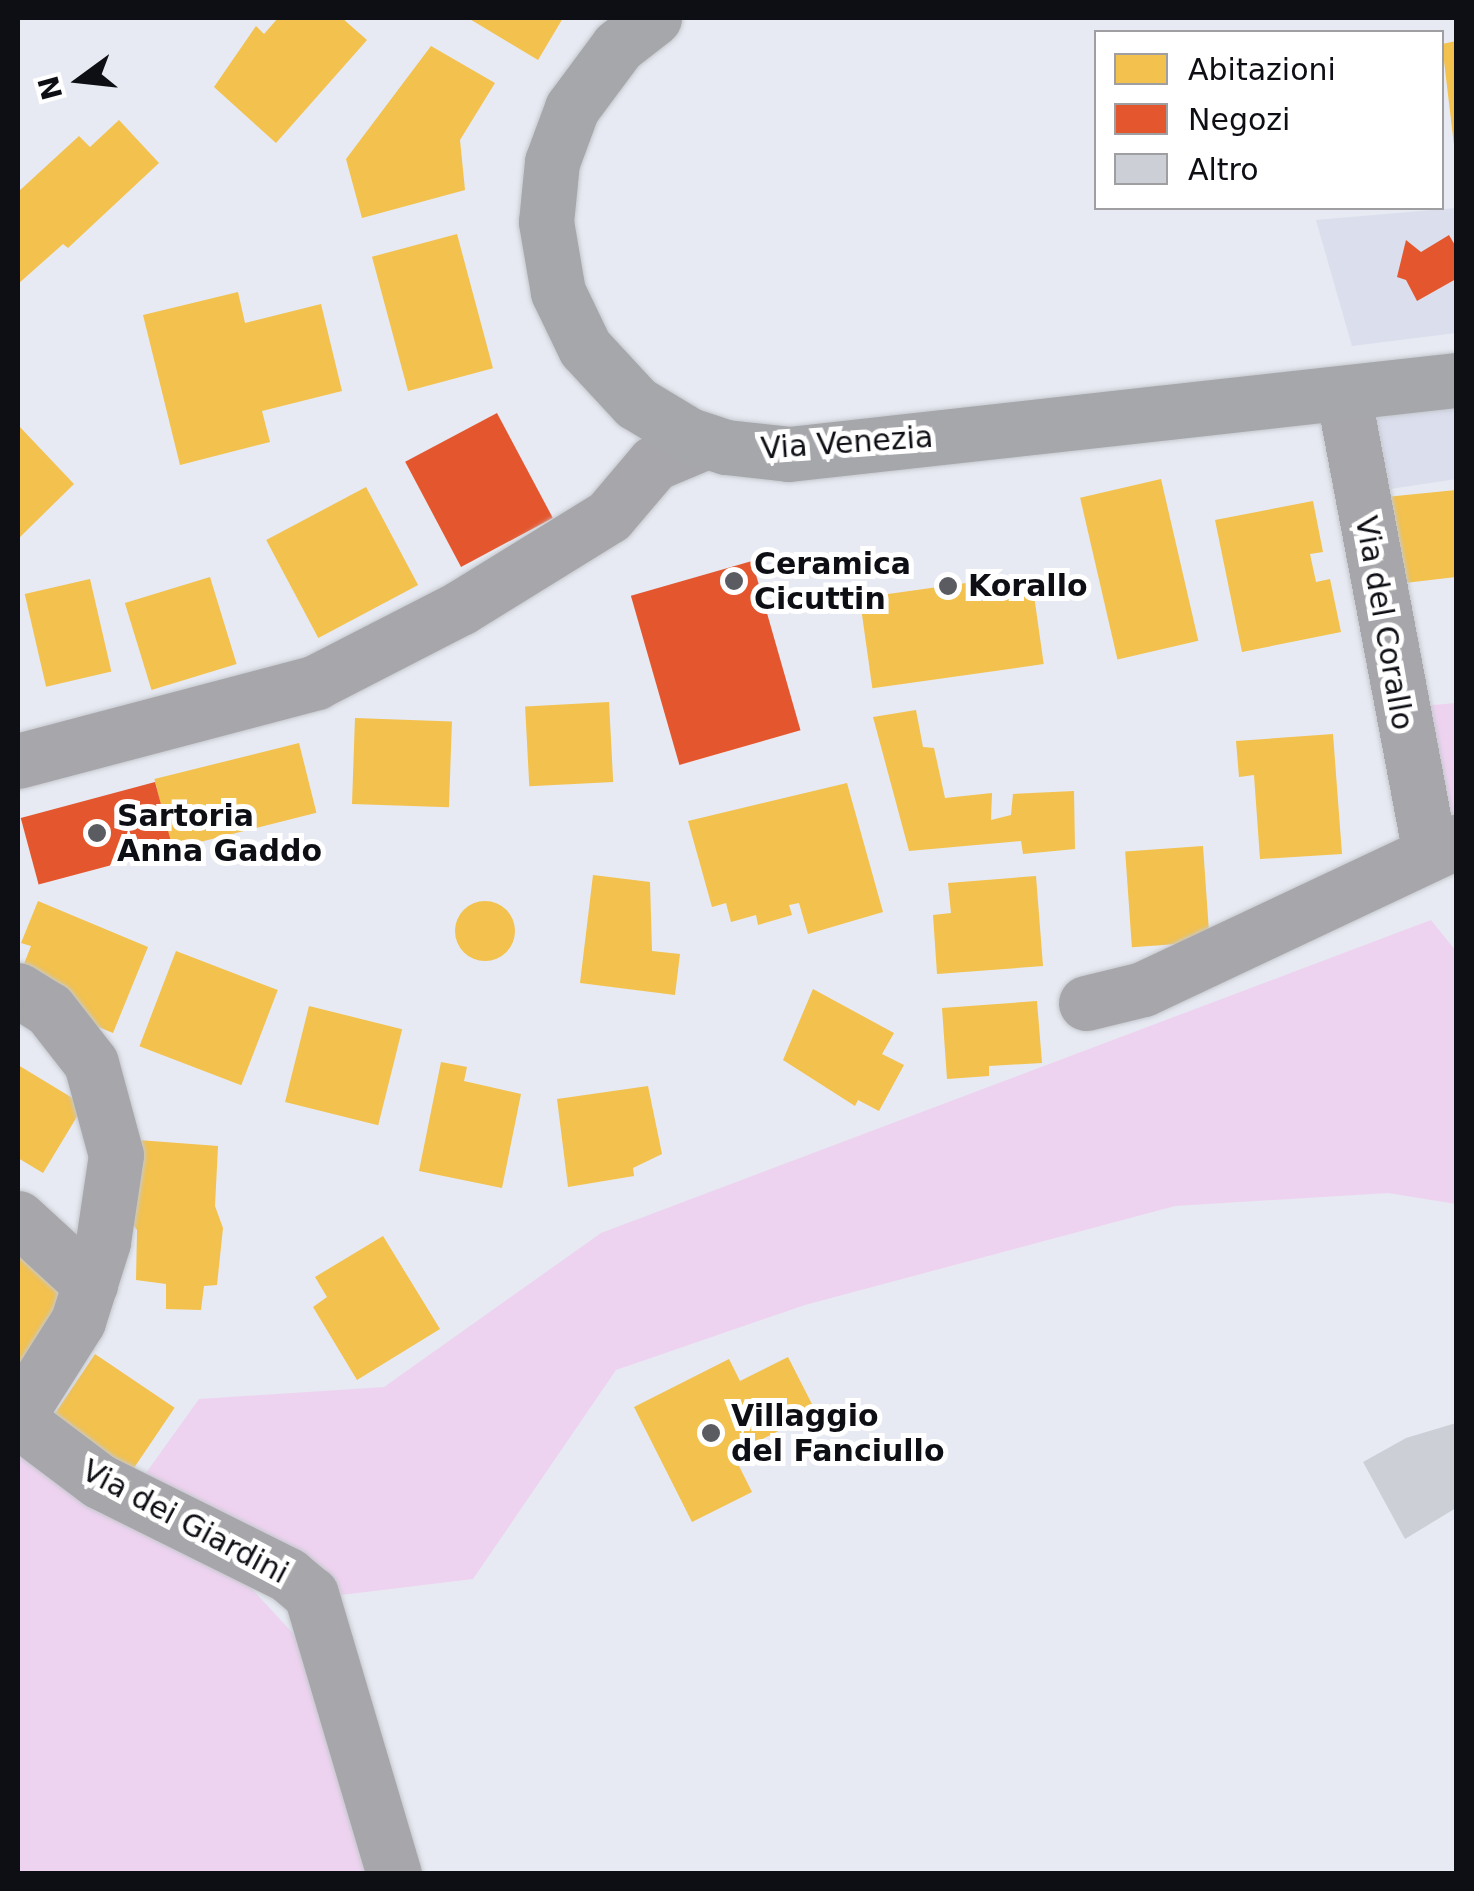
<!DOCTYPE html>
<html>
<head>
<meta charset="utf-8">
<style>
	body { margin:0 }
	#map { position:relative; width:1474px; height:1891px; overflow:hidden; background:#e7eaf2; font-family:"DejaVu Sans",sans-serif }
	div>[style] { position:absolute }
	.built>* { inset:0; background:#dadeed }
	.green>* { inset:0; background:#eed3f0 }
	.homes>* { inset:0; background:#f2c14e; transform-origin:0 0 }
	.round { border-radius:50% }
	.shops>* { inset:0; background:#e4572e; transform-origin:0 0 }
	.building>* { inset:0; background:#ccd0d6 }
	.roads { filter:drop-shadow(0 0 2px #c5c8ce) drop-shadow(0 0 2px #c5c8ce) }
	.minor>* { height:55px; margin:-27.5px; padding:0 27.5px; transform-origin:27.5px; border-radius:27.5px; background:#a7a7ab }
	.secondary>* { height:55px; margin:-27.5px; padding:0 27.5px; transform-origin:27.5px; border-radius:27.5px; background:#a6a7ab }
	.dots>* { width:28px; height:28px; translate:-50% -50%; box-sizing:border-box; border:5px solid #fff; border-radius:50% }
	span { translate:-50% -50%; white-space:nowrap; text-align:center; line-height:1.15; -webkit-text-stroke:10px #fff; paint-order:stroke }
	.street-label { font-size:30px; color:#0e0f14 }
	.poi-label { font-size:30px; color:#0e0f14; font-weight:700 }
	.left { translate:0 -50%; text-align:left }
	.frame { position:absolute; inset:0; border:20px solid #0e0f14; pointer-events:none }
	.legend { position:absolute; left:1094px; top:30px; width:350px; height:180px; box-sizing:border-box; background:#fff; border:2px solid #9f9fa1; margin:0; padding:12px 18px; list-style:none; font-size:30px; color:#0e0f14 }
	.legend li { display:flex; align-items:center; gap:20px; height:50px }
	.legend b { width:50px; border:2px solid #9f9fa1 }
	.north { position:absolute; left:30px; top:30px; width:100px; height:100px; -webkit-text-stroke:8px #fff; paint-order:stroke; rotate:255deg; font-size:28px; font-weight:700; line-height:40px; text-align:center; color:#0e0f14 }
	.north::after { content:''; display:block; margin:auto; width:35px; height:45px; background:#0e0f14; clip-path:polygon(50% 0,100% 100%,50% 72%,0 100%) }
</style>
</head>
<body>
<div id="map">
	<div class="built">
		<i style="clip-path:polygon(1456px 208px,1456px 333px,1352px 346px,1316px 220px)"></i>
		<i style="clip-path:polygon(1456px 398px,1456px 479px,1377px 491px,1359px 410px)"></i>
	</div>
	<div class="green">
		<i style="clip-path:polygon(1456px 703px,1456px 828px,1447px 828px,1421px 706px)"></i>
		<i style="clip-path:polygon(1431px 920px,1456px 951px,1456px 1204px,1388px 1193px,1175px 1206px,805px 1305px,616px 1370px,473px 1579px,341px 1595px,312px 1564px,138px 1484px,199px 1399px,384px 1387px,601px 1233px)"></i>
		<i style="clip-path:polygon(18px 1452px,95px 1511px,237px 1573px,314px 1656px,372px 1873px,18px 1873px)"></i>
	</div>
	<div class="homes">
		<i style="clip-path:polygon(278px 18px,342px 18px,367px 40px,276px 143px,214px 87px,256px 26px,264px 34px)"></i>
		<i style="clip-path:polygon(468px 18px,563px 18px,538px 60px)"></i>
		<i style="clip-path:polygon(1456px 41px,1456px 145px,1454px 145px,1442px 44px)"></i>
		<i style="clip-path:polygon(431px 46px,495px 83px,460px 140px,465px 190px,362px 218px,346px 159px)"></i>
		<i style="clip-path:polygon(119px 120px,159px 163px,68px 248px,63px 244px,18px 284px,18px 192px,79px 136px,90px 147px)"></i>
		<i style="left:457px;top:234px;width:139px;height:88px;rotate:75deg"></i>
		<i style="clip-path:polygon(238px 292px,245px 323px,321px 304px,342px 391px,262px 411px,270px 442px,180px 465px,143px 315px)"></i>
		<i style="clip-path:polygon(18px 425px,74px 484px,18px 539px)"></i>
		<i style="left:1161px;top:479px;width:166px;height:83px;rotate:77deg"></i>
		<i style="left:366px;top:487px;width:111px;height:113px;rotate:62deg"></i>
		<i style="clip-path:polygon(1456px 490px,1456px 577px,1396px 584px,1386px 497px)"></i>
		<i style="clip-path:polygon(1313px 501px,1323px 552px,1310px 554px,1316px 582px,1330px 579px,1341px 632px,1242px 652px,1215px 520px)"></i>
		<i style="left:1031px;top:574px;width:91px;height:173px;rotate:82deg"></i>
		<i style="left:210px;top:577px;width:91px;height:89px;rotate:73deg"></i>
		<i style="left:90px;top:579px;width:95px;height:67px;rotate:77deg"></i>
		<i style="left:609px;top:702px;width:80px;height:84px;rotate:87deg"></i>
		<i style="clip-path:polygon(916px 710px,923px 747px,934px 748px,945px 798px,992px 793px,991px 820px,1011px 815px,1013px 794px,1074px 791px,1075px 849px,1023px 854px,1021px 841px,909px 851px,873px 717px)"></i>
		<i style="left:355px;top:718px;width:97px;height:86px;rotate:2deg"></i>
		<i style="clip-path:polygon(1333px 734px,1342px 854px,1260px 859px,1254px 775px,1239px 777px,1236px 741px)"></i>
		<i style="left:299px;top:743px;width:72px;height:149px;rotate:76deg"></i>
		<i style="clip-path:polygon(847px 783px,883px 912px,808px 934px,799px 903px,789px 905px,792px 915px,758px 925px,756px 915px,731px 922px,726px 903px,712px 907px,688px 821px)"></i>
		<i style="left:1203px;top:846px;width:96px;height:78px;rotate:86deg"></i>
		<i style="clip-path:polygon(593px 875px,650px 882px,652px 951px,680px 954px,675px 995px,580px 983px)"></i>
		<i style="clip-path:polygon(1036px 876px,1043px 966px,937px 974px,933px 915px,951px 913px,948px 883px)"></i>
		<i style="clip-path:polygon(38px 901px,148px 947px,113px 1033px,55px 1009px,18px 979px,31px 946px,21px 943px)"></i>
		<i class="round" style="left:455px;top:901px;width:60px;height:60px"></i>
		<i style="left:176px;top:951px;width:109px;height:102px;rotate:21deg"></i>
		<i style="clip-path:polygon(813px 989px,894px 1033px,882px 1054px,904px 1065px,879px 1111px,858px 1100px,855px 1106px,783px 1060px)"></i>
		<i style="clip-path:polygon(1037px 1001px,1042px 1063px,989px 1066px,989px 1076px,947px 1079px,942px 1008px)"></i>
		<i style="left:309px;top:1006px;width:96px;height:99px;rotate:14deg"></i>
		<i style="clip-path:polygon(441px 1062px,467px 1067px,464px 1081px,521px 1094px,502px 1188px,419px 1171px)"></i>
		<i style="clip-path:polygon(18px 1065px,84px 1105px,43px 1173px,18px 1158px)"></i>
		<i style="clip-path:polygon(648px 1086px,662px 1154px,633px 1168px,634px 1176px,568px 1187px,557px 1099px)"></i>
		<i style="clip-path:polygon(138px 1140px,218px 1146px,215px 1206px,223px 1228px,217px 1285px,204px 1286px,201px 1310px,166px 1309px,166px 1284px,136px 1280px,137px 1230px,129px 1219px)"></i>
		<i style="clip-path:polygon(383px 1236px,440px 1329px,357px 1380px,313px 1307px,327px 1297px,315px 1277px)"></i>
		<i style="clip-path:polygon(18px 1255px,72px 1297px,18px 1369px)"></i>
		<i style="left:95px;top:1354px;width:96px;height:76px;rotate:34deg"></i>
		<i style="clip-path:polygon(788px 1357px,816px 1412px,733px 1454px,752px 1492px,692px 1522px,634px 1407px,729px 1359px,740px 1381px)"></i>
	</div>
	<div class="shops">
		<i style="clip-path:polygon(1449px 235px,1456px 247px,1456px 279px,1417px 301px,1406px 280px,1397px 277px,1406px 240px,1421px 252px)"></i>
		<i style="left:497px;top:413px;width:119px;height:104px;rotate:62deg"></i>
		<i style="left:752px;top:561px;width:176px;height:126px;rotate:74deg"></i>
		<i style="left:155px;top:782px;width:69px;height:139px;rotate:75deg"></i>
	</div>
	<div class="building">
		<i style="clip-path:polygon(1456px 1423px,1456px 1508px,1405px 1539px,1363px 1462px,1406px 1438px)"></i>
	</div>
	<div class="roads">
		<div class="minor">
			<i style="left:1343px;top:393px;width:468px;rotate:79.3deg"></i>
			<i style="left:18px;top:761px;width:308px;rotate:-14.8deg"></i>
			<i style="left:316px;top:682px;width:162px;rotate:-27.2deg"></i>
			<i style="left:460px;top:608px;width:175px;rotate:-31.7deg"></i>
			<i style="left:609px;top:516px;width:70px;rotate:-49.7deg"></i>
			<i style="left:654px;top:463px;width:57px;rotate:-22.5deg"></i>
			<i style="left:18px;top:990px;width:36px;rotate:32deg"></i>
			<i style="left:49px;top:1009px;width:68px;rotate:52.1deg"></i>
			<i style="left:91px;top:1063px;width:95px;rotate:74.8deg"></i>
			<i style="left:116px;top:1155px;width:88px;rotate:98.5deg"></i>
			<i style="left:103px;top:1242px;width:83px;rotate:107.6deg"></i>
			<i style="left:78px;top:1321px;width:112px;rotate:122.3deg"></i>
			<i style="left:1086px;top:1003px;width:59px;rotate:-13.8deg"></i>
			<i style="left:1143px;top:989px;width:346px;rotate:-25.2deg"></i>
			<i style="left:18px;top:1218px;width:98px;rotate:42.5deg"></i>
			<i style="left:18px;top:1420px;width:101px;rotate:37deg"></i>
			<i style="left:99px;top:1481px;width:211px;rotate:26.4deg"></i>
			<i style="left:288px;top:1575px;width:30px;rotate:40deg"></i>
			<i style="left:311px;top:1594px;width:292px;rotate:73.5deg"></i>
		</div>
		<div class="secondary">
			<i style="left:654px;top:18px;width:46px;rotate:142.1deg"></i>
			<i style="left:618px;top:46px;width:77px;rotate:126.6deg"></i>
			<i style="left:572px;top:108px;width:58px;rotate:110.3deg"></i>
			<i style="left:552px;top:162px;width:60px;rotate:95.7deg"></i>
			<i style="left:546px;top:222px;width:71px;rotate:80.3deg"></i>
			<i style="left:558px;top:292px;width:62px;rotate:64.3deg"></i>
			<i style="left:585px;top:348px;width:75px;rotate:47.2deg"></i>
			<i style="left:636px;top:403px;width:62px;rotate:31.1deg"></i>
			<i style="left:689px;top:435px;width:39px;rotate:18deg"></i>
			<i style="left:726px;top:447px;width:63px;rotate:6.3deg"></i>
			<i style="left:789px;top:454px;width:671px;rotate:-6.33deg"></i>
		</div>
	</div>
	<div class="dots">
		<i style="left:734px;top:581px;background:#5a5c62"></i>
		<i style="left:948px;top:586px;background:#5a5c62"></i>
		<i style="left:97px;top:833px;background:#5a5c62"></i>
		<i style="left:711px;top:1433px;background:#5a5c62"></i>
	</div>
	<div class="street-label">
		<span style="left:847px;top:443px;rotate:-4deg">Via Venezia</span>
		<span style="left:1384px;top:623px;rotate:80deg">Via del Corallo</span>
		<span style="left:185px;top:1522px;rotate:28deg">Via dei Giardini</span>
	</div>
	<div class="poi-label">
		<span class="left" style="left:754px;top:581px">Ceramica<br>Cicuttin</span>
		<span class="left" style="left:968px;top:586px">Korallo</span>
		<span class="left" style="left:117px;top:833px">Sartoria<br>Anna Gaddo</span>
		<span class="left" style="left:731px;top:1433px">Villaggio<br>del Fanciullo</span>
	</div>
	<div class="frame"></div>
	<ul class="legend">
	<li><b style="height:28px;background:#f2c14e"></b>Abitazioni</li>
	<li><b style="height:28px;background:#e4572e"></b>Negozi</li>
	<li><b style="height:28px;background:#ccd0d6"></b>Altro</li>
	</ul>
	<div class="north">N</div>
</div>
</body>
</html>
